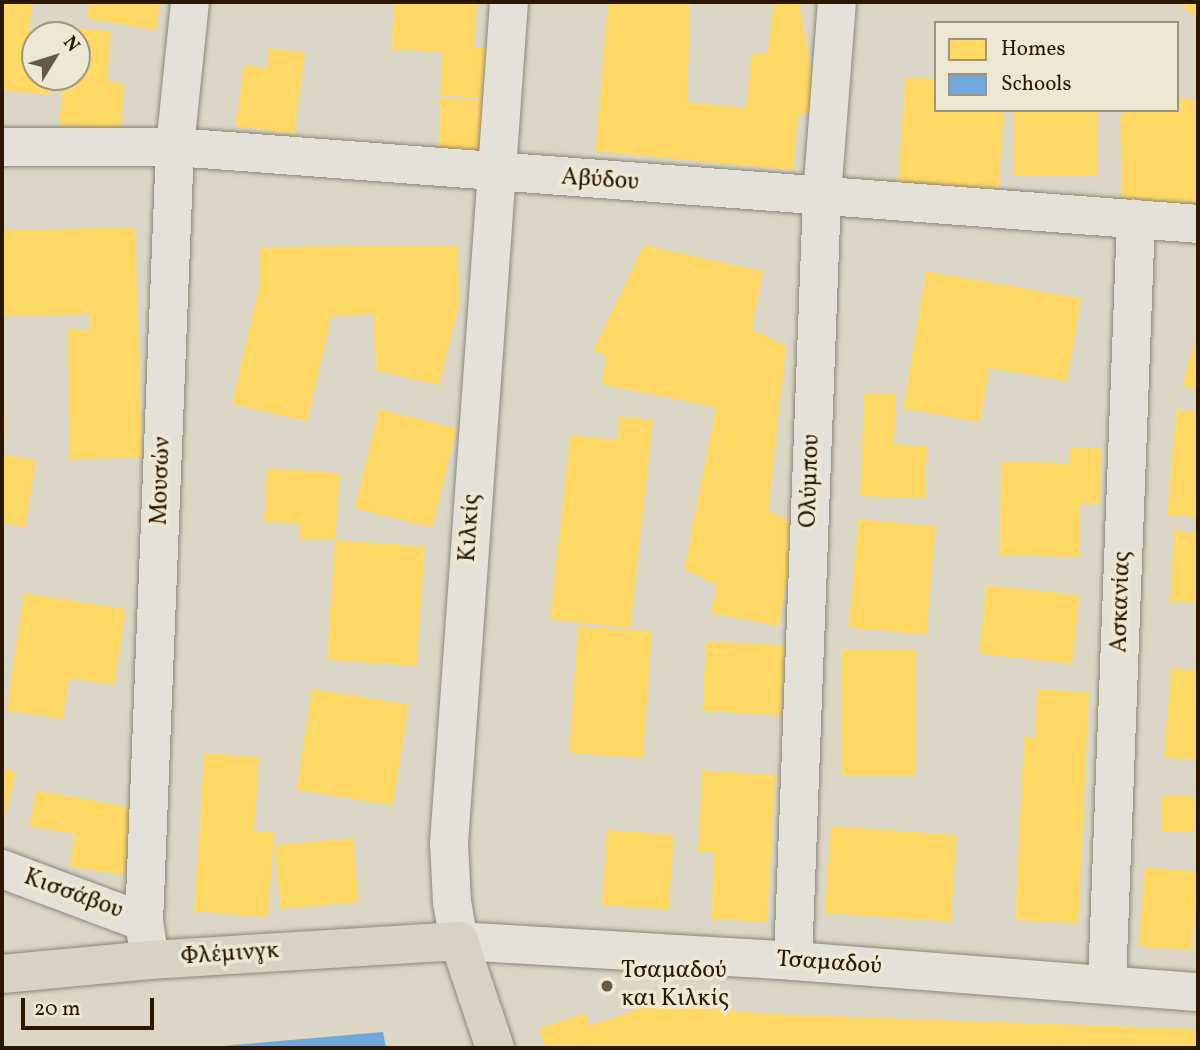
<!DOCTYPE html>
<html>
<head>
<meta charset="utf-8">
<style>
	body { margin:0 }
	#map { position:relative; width:1200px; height:1050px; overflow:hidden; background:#dbd6c5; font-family:Vollkorn,serif }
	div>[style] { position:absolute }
	.homes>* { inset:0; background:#ffd966; transform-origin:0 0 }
	.schools>* { inset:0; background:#6fa8dc }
	.roads { filter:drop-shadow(0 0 2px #8c877a) drop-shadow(0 0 2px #8c877a) }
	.minor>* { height:38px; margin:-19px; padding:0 19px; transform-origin:19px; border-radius:19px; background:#e4e1d8 }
	.major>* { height:38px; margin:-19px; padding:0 19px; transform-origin:19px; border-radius:19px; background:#d8d2c3 }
	.dots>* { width:19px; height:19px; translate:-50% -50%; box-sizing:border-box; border:4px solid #ede8d3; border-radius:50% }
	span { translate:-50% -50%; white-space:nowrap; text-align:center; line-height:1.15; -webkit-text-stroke:7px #ede8d3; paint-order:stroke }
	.street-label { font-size:24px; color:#2a1802 }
	.poi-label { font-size:24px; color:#2a1802 }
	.left { translate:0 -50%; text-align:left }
	.frame { position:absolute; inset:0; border:4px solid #2a1802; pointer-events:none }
	.legend { position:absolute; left:934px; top:21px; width:245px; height:91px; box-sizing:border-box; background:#ede8d3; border:2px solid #9f957f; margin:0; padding:9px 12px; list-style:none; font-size:21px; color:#2a1802 }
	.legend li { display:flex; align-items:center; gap:14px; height:35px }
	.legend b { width:35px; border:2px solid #9f957f }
	.north { position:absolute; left:21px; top:21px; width:70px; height:70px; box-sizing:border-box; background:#ede8d3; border:2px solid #9f957f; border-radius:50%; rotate:52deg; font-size:19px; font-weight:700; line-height:28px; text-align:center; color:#2a1802 }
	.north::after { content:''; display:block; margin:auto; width:24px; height:32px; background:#685a46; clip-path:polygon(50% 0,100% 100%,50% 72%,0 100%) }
	.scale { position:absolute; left:21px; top:998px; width:133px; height:32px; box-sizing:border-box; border:4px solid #2a1802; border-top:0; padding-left:9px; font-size:21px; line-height:24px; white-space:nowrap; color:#2a1802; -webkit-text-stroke:5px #ede8d3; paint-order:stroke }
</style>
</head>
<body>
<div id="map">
	<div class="homes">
		<i style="clip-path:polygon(2px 2px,32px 2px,26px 66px,35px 66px,35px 77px,51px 77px,50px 95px,2px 90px)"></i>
		<i style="clip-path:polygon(89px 2px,160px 2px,156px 30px,87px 18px)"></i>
		<i style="clip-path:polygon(394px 2px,477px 2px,474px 47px,496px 48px,492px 99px,440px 95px,442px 52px,391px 49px)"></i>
		<i style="clip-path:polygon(608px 2px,690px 2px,687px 102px,746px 108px,751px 55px,767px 52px,774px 2px,799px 2px,815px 93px,812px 112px,798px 115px,793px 170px,595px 151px)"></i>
		<i style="clip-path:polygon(1179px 2px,1198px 2px,1198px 20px)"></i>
		<i style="clip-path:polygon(66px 27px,111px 31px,107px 81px,124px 83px,121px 130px,59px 125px,63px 77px,77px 77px,77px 35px,66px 35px)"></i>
		<i style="clip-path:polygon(269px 48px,305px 52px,294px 134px,235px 126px,244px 65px,267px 68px)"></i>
		<i style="clip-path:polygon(905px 77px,936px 79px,936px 110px,1004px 110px,998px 191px,898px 184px)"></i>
		<i style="left:440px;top:98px;width:47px;height:62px;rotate:2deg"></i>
		<i style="clip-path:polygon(1177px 98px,1198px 99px,1198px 212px,1122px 213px,1120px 117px,1124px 110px,1177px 110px)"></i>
		<i style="left:1013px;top:110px;width:84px;height:66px"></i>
		<i style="clip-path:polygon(135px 227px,142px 457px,69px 459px,68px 330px,89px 330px,89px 314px,2px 316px,2px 230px)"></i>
		<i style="clip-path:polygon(458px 245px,459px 303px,439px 385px,376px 370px,373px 314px,331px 316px,307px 421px,232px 404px,260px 281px,260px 247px)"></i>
		<i style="clip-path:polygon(644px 245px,763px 271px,752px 329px,786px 346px,768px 510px,798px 525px,778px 626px,711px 613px,717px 585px,684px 569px,716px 407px,601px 384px,607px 356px,593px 350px)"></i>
		<i style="clip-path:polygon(926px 271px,1081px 298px,1067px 381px,989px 368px,980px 422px,903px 408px)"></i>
		<i style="clip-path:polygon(1193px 345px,1198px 346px,1198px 390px,1182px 385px)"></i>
		<i style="clip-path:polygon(864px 393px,896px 394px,894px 444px,927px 446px,925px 498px,860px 496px)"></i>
		<i style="clip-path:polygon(2px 399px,4px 399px,5px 437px,2px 437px)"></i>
		<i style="left:379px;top:409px;width:80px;height:102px;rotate:14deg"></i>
		<i style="clip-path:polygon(1176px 409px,1198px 411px,1198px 517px,1167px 515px)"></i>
		<i style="clip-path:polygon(619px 416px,653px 420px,630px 628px,550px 619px,570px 435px,617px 440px)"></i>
		<i style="clip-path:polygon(1070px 447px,1101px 447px,1100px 504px,1080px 503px,1079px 557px,999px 555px,1001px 461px,1069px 463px)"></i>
		<i style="clip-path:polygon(2px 454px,36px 460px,25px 527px,2px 523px)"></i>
		<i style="clip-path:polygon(267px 468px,340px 473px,335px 540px,300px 539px,300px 524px,264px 521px)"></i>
		<i style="left:858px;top:519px;width:78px;height:109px;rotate:5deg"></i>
		<i style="clip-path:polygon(1174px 530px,1198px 532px,1198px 603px,1170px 601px)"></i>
		<i style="left:335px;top:540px;width:90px;height:120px;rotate:4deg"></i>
		<i style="left:986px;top:585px;width:94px;height:69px;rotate:6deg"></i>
		<i style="clip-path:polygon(24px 593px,126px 609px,114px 685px,69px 678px,63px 719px,6px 710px)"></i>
		<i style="left:578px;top:626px;width:74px;height:127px;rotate:4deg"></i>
		<i style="left:706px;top:641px;width:79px;height:70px;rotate:3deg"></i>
		<i style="left:916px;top:650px;width:125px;height:74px;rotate:90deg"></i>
		<i style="clip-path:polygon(1171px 668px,1198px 670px,1198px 760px,1164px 757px)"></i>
		<i style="left:312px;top:689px;width:98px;height:102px;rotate:9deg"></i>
		<i style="clip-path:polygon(1037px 689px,1089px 692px,1078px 923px,1015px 920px,1024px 736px,1035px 738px)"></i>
		<i style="clip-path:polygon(204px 753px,259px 757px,254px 831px,274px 832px,268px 917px,194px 911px)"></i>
		<i style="clip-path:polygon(2px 768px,16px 772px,3px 823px,2px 823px)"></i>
		<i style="clip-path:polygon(702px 770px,775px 775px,767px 922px,711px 919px,714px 852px,698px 851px)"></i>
		<i style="clip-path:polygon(36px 790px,135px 808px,124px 875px,69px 866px,75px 834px,29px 826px)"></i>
		<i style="left:1161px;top:795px;width:32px;height:37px"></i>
		<i style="left:831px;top:826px;width:126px;height:87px;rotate:4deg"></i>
		<i style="left:607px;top:830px;width:67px;height:75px;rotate:4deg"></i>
		<i style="left:353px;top:838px;width:64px;height:79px;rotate:85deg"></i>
		<i style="left:1145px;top:867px;width:53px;height:79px;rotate:5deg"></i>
		<i style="clip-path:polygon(649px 1002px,772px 1014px,1198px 1029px,1198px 1048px,545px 1048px,539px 1028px,586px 1013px,589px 1026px,628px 1013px)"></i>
	</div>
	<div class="schools">
		<i style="clip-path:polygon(383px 1032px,386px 1048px,223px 1048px,223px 1046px)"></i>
	</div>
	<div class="roads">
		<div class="minor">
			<i style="left:509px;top:2px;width:843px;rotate:94.08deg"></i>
			<i style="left:449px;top:843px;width:59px;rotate:87.1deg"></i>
			<i style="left:452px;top:902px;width:40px;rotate:80deg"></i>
			<i style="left:459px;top:941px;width:335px;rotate:3.4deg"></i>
			<i style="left:793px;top:961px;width:406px;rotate:4.4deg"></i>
			<i style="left:2px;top:147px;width:173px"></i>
			<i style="left:175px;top:147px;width:1026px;rotate:4.3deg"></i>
			<i style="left:2px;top:869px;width:152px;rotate:20.5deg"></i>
			<i style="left:150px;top:960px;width:38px;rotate:-99deg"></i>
			<i style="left:144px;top:922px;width:776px;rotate:-87.71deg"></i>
			<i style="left:175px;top:147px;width:146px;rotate:-84.1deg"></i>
			<i style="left:793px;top:961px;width:766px;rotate:-87.83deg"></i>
			<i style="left:822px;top:196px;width:195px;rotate:-85.6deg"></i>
			<i style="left:1107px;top:984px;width:766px;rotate:-87.83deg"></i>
		</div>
		<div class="major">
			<i style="left:2px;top:974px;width:149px;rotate:-5.4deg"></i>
			<i style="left:150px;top:960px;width:310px;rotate:-3.5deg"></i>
			<i style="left:459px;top:941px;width:113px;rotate:71.4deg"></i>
		</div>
	</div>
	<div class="dots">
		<i style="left:607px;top:986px;background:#685a46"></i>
	</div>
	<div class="street-label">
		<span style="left:600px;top:181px;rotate:4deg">Αβύδου</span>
		<span style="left:162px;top:481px;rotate:-88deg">Μουσών</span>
		<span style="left:811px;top:481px;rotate:-88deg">Ολύμπου</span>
		<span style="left:471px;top:528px;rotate:-86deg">Κιλκίς</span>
		<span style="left:1122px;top:602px;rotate:-88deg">Ασκανίας</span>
		<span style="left:73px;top:895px;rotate:20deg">Κισσάβου</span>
		<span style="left:230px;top:955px;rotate:-4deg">Φλέμινγκ</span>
		<span style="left:829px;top:964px;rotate:4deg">Τσαμαδού</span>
	</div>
	<div class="poi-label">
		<span class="left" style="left:621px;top:986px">Τσαμαδού<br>και Κιλκίς</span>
	</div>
	<div class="frame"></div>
	<ul class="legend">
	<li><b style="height:19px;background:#ffd966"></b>Homes</li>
	<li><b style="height:19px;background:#6fa8dc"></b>Schools</li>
	</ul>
	<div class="north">N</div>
	<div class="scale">20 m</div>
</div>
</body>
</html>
